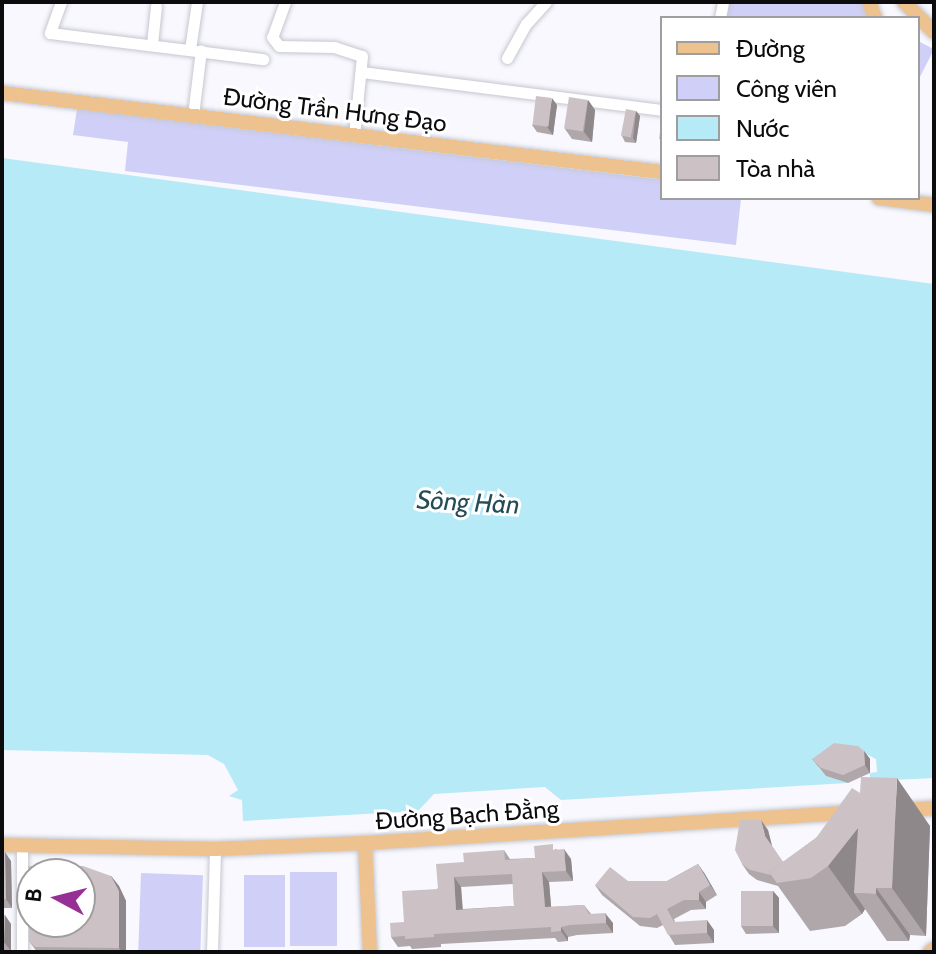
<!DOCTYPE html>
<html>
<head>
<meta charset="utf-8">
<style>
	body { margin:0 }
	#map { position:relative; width:936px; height:954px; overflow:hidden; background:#f8f8fe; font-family:Cabin,sans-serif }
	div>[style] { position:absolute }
	.green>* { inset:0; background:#cfcff7; transform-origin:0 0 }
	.water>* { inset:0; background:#b7eaf7 }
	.roads { filter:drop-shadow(0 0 2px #c6c7d0) drop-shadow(0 0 2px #c6c7d0) }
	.minor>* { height:11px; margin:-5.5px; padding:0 5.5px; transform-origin:5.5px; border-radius:5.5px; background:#fff }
	.major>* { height:14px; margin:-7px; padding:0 7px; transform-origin:7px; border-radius:7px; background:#edc28f }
	.wall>* { inset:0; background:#afa7aa }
	.shaded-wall>* { inset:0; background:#8f888b }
	.building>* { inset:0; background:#ccc2c6; transform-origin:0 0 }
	span { translate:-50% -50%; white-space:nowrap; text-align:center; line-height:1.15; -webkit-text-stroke:6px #fff; paint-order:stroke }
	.street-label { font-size:24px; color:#0c0c0f }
	.water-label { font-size:26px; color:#234c56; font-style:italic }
	.frame { position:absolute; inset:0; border:4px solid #0c0c0f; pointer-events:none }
	.legend { position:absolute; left:660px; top:16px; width:260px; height:184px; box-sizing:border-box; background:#fff; border:2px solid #9e9e9f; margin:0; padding:10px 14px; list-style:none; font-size:24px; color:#0c0c0f }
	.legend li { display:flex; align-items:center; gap:16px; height:40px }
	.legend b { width:40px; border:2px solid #9e9e9f }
	.north { position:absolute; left:16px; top:858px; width:80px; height:80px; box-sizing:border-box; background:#fff; border:2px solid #9e9e9f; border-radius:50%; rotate:277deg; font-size:22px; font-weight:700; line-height:32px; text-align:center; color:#0c0c0f }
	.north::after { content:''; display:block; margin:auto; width:28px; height:36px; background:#973094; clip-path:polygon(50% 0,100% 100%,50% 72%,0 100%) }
</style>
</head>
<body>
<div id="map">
	<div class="green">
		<i style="left:723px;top:2px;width:145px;height:16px"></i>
		<i style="left:918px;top:41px;width:18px;height:142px;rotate:27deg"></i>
		<i style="clip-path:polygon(77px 109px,662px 180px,662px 198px,741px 198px,736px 245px,125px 171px,128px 142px,73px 135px)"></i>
		<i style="left:290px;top:872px;width:47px;height:74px"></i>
		<i style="left:141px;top:873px;width:62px;height:79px;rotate:2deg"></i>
		<i style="left:244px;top:875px;width:41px;height:72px"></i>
	</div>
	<div class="water">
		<i style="clip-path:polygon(2px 158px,934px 284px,934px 778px,870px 781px,870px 773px,877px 772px,876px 759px,864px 753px,818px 767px,826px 776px,848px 783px,561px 800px,545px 787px,434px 794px,418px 811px,243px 821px,242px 800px,229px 796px,238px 790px,224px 764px,208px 755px,2px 750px)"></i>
	</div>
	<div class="roads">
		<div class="minor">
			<i style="left:61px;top:2px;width:33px;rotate:110deg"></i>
			<i style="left:50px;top:33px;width:215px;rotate:7deg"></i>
			<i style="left:285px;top:2px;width:37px;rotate:110deg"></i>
			<i style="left:272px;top:37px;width:11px;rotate:52deg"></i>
			<i style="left:279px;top:46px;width:55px;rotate:1deg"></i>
			<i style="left:334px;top:47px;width:29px;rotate:18deg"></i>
			<i style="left:362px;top:56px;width:80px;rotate:95.7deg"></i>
			<i style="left:720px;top:18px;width:16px;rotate:-79deg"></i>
			<i style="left:152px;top:44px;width:38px;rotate:-84deg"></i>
			<i style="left:190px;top:49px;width:48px;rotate:-81.5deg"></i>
			<i style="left:507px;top:58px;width:39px;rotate:-61deg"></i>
			<i style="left:526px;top:24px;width:30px;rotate:-48deg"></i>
			<i style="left:361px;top:72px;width:303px;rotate:7.2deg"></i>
			<i style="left:193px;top:115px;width:65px;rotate:-83deg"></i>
			<i style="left:22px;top:952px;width:107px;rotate:-90deg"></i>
			<i style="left:212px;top:952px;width:103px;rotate:-88.3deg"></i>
		</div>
		<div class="major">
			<i style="left:869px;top:2px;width:17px;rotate:69deg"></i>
			<i style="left:904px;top:2px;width:42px;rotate:45deg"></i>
			<i style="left:2px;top:93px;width:665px;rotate:6.83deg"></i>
			<i style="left:879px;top:198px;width:55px;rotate:7.3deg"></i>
			<i style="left:901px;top:810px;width:33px;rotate:-3deg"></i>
			<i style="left:365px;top:843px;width:109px;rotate:87.4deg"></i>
			<i style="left:2px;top:845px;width:213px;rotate:1.1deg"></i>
			<i style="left:215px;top:849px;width:150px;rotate:-2.3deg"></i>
			<i style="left:365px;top:843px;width:488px;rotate:-3.6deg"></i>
			<i style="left:930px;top:952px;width:5px;rotate:-37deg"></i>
		</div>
	</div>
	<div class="wall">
		<i style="clip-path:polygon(588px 100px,595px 110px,592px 142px,572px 139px,565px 129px)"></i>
		<i style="clip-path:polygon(557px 105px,553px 135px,537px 132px,532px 125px)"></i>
		<i style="clip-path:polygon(636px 111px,640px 116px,636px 143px,625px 142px,622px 136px)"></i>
		<i style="clip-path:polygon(864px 751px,870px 759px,870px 773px,848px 783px,826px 776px,812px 759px)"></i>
		<i style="clip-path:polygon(860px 793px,930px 826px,926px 936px,910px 935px,909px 941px,887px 941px,865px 909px,862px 914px,845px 926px,810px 931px,778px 886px,757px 880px,749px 874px,742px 864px,768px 830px,772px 846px,783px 862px,816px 838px)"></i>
		<i style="clip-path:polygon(evenodd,556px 849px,571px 859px,573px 881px,549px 882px,551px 907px,584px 905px,591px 914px,613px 923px,613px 933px,577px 935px,568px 937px,568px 941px,558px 942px,555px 938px,441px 944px,441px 947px,412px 949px,410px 946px,398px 947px,391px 937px,404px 922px,464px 862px,504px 850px,510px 859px,535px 858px,556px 849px,513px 884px,514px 906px,463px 909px,461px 887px,513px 884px)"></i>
		<i style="clip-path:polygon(2px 852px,11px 861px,12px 908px,2px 908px)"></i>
		<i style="clip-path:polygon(698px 864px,717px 895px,706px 902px,706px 909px,691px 910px,674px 919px,675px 922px,714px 930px,714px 943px,675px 945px,663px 925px,657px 928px,640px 926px,602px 895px,595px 885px,628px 881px,667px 881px)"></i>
		<i style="clip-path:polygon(111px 876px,119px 886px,126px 901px,126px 952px,37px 952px,29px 941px)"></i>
		<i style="clip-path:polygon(773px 891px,779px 898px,779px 933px,746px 934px,741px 926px)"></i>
		<i style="clip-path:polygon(2px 915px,11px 924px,11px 951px,2px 951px)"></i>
	</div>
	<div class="shaded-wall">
		<i style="clip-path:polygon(552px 98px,557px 105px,553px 135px,547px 127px)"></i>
		<i style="clip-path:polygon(588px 100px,595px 110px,592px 142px,584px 132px)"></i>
		<i style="clip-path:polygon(636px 111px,640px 116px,636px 143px,633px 138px)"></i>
		<i style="clip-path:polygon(864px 751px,870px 759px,870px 773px,865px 765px)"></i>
		<i style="clip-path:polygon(897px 778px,930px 826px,926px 936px,892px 888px)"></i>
		<i style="clip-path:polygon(761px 820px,768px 830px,772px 846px,765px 836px)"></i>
		<i style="clip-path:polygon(858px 828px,876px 888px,910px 935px,909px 941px,876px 894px,854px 893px,865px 909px,862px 914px,828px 866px)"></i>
		<i style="clip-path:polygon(564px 849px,571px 859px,573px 881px,566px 871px)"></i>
		<i style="clip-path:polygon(5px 852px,11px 861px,12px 908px,6px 899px)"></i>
		<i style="clip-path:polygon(698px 864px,705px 874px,717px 895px,710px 885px)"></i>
		<i style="clip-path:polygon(542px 872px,549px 882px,552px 917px,545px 907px)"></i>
		<i style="clip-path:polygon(111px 876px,119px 886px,126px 901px,126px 952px,122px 952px,119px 948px)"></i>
		<i style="clip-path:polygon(454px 877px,461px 887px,463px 920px,456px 910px)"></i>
		<i style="clip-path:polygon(773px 891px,779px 898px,779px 933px,773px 926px)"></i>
		<i style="clip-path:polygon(699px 892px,706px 902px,706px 909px,699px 900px)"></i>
		<i style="clip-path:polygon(605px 913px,613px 923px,613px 933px,606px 923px)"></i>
		<i style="clip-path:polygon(5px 915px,11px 924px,11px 951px,4px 942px)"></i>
		<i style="clip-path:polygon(707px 920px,714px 930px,714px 943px,707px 933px)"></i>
		<i style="clip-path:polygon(561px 927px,568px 937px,568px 941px,561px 931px)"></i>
	</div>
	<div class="building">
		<i style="left:536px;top:96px;width:16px;height:29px;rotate:7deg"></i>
		<i style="left:569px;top:97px;width:19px;height:32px;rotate:9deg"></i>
		<i style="left:626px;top:109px;width:10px;height:27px;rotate:11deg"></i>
		<i style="clip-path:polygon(662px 118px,662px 139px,659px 139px)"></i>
		<i style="clip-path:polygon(834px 743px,858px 746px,864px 751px,865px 765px,843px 775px,821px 768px,812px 759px)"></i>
		<i style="clip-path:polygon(861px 777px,897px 778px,892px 888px,876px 888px,876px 894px,854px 893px,858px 828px,828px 866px,811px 878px,777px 883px,769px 872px,816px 838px,852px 788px,860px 793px)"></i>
		<i style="clip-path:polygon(740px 820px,761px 820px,765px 836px,783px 862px,769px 872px,771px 875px,750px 870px,742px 864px,735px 850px)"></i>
		<i style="clip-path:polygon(evenodd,553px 844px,553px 850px,564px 849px,566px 871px,542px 872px,545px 907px,584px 905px,589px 914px,605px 913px,606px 923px,570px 925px,561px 927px,561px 931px,551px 932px,551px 927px,434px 934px,434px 937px,405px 939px,405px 936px,391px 937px,390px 923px,404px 922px,402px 891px,438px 889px,436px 864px,464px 862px,463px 853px,504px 850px,505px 860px,535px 858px,534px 846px,553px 844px,512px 874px,514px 906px,456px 910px,454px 877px,512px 874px)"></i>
		<i style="clip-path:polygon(2px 852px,5px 852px,6px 899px,2px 899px)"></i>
		<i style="clip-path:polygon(698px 864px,710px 885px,699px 892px,699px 900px,684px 900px,667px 909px,674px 922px,707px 920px,707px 933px,668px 935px,657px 914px,650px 918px,633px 917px,595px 885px,610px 867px,628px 881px,667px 881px)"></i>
		<i style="clip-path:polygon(evenodd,28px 866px,83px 866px,111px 876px,119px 891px,119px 948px,35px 947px,29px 941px,28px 866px,32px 874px,80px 874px,80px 922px,32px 922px,32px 874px)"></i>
		<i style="left:741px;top:891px;width:32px;height:35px"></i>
		<i style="clip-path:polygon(2px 915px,5px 915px,4px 942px,2px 942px)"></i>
	</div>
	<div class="street-label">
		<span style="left:335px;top:110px;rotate:7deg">Đường Trần Hưng Đạo</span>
		<span style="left:467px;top:815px;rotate:-4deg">Đường Bạch Đằng</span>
	</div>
	<div class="water-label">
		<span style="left:468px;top:503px;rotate:3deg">Sông Hàn</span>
	</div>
	<div class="frame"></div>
	<ul class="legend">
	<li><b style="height:10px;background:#edc28f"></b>Đường</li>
	<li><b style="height:22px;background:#cfcff7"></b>Công viên</li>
	<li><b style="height:22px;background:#b7eaf7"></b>Nước</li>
	<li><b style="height:22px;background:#ccc2c6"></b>Tòa nhà</li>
	</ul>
	<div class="north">B</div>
</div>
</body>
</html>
